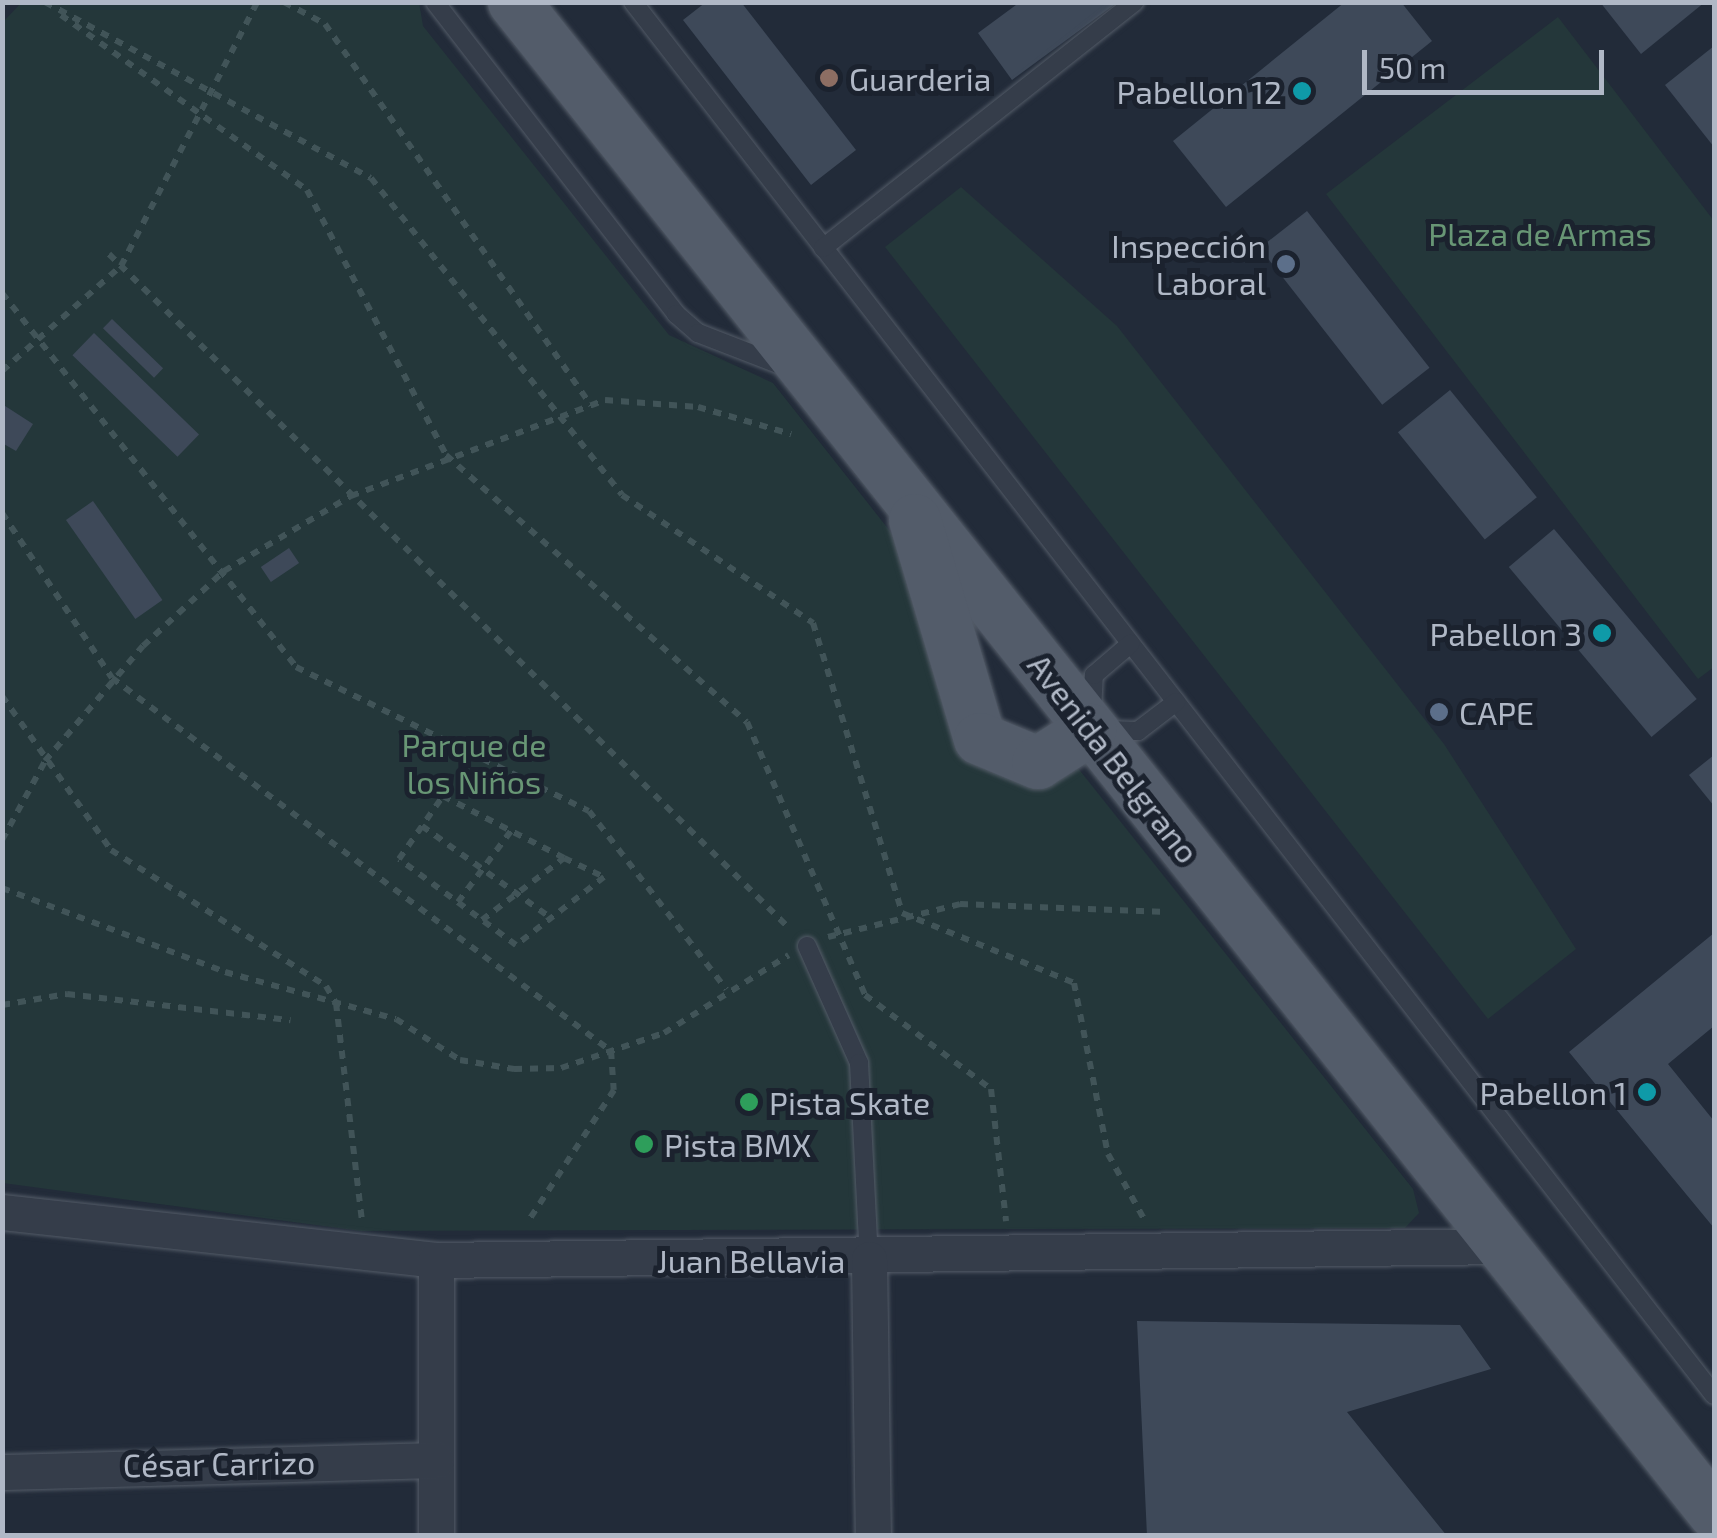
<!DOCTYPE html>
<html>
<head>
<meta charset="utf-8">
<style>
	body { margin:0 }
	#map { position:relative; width:1717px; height:1538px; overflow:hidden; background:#222b39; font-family:"Exo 2",sans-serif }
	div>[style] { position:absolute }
	.green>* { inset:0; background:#24373a }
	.building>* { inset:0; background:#3e4959; transform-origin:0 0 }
	.path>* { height:6px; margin-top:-3px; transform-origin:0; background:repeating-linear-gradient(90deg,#415458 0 8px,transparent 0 16px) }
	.roads { filter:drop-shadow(0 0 2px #535b67) drop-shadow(0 0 2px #535b67) }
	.service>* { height:18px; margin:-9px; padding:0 9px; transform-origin:9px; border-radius:9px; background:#353d4a }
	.minor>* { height:35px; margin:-17.5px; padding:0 17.5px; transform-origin:17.5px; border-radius:17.5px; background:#353d4a }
	.primary>* { height:52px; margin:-26px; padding:0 26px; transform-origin:26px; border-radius:26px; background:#535c6a }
	.dots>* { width:28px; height:28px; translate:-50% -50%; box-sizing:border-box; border:5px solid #1b222e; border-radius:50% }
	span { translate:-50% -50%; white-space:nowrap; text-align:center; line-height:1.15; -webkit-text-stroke:10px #1b222e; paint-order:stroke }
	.poi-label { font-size:32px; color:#b0b8c6 }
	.left { translate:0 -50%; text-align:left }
	.right { translate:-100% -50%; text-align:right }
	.park-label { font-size:32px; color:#689675 }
	.street-label { font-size:32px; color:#b0b8c6 }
	.frame { position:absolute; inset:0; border:5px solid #b0b8c6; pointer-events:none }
	.scale { position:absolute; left:1362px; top:50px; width:242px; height:45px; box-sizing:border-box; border:5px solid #b0b8c6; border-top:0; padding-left:12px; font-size:30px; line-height:35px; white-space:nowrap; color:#b0b8c6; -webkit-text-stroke:8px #1b222e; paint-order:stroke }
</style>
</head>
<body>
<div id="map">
	<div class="green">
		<i style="clip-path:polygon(22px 2px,419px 2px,423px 26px,669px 335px,773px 383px,897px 540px,962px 740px,1073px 762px,1413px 1189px,1419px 1213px,1405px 1228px,361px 1231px,3px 1183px,3px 22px)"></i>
		<i style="clip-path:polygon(1558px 17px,1714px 221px,1714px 667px,1698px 679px,1326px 194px)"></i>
		<i style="clip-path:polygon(961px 187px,1117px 326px,1444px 744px,1576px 949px,1488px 1019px,885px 247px)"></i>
	</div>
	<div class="building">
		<i style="clip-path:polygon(706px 2px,741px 2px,856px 150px,811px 185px,683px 20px)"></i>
		<i style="clip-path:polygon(1020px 2px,1118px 2px,1012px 80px,978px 33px)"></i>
		<i style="clip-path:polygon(1345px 2px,1401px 2px,1432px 41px,1226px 207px,1173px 141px)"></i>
		<i style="clip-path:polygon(1600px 2px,1705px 2px,1641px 54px)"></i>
		<i style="clip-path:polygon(1714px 46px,1714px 147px,1665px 85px)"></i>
		<i style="left:1307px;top:211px;width:199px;height:60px;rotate:52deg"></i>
		<i style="left:112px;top:319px;width:71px;height:13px;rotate:44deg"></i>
		<i style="left:94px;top:333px;width:146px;height:31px;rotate:44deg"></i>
		<i style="left:1450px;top:390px;width:138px;height:67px;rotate:51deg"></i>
		<i style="clip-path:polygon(2px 404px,33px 424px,16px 451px,2px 443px)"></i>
		<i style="left:93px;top:501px;width:121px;height:33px;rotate:55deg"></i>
		<i style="left:1554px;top:529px;width:222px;height:59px;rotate:50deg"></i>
		<i style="left:289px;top:548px;width:18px;height:34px;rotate:56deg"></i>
		<i style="clip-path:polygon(1714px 755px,1714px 806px,1689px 775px)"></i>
		<i style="clip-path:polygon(1714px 933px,1714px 1026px,1668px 1064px,1714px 1121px,1714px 1228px,1569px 1052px)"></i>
		<i style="clip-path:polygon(1137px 1321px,1460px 1325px,1491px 1369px,1347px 1412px,1447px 1536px,1147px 1536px)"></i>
	</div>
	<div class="path">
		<i style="left:45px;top:2px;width:370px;rotate:28.4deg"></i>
		<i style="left:371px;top:178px;width:404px;rotate:51.6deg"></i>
		<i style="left:622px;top:495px;width:230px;rotate:33.8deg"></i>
		<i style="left:813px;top:623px;width:303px;rotate:72.9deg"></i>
		<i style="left:902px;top:913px;width:186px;rotate:22.1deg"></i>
		<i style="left:1074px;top:983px;width:174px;rotate:78.8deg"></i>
		<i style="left:1108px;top:1154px;width:74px;rotate:61deg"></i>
		<i style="left:284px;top:2px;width:47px;rotate:28.2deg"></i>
		<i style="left:325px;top:24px;width:465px;rotate:55.1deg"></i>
		<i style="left:61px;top:15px;width:302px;rotate:35.4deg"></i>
		<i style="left:307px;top:190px;width:299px;rotate:62.3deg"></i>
		<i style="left:446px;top:455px;width:402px;rotate:41.6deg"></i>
		<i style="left:747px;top:722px;width:297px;rotate:66.6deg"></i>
		<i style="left:865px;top:995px;width:157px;rotate:36.7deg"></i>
		<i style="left:991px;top:1089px;width:133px;rotate:83.5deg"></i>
		<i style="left:109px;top:254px;width:959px;rotate:44.75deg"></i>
		<i style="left:2px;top:293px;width:476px;rotate:51.8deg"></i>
		<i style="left:296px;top:667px;width:326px;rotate:26.2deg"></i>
		<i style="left:589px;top:811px;width:225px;rotate:52.4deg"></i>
		<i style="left:2px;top:371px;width:159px;rotate:-41.4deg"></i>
		<i style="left:121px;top:266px;width:297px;rotate:-62.7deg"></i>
		<i style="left:2px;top:513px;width:198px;rotate:56.3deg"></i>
		<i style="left:112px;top:678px;width:623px;rotate:36.78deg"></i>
		<i style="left:611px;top:1051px;width:39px;rotate:86deg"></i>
		<i style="left:614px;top:1090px;width:159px;rotate:123.2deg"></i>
		<i style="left:2px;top:696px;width:189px;rotate:54.7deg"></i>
		<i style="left:111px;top:850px;width:254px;rotate:32.3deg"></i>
		<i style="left:326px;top:986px;width:20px;rotate:60deg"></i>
		<i style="left:336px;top:1003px;width:219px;rotate:83.2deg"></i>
		<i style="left:443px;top:796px;width:136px;rotate:27.1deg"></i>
		<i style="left:564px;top:858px;width:44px;rotate:25.4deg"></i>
		<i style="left:604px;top:877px;width:111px;rotate:142.3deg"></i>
		<i style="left:516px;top:945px;width:145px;rotate:-143.7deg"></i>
		<i style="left:399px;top:859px;width:77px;rotate:-55.1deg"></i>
		<i style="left:422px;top:826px;width:158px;rotate:35.5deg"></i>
		<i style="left:2px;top:840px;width:90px;rotate:-61.4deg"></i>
		<i style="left:45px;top:761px;width:151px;rotate:-49.6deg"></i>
		<i style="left:143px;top:646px;width:110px;rotate:-42.8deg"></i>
		<i style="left:224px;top:571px;width:147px;rotate:-30.6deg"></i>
		<i style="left:351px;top:496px;width:272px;rotate:-20.7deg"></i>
		<i style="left:605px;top:400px;width:93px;rotate:4.3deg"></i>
		<i style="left:698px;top:407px;width:97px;rotate:16.2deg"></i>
		<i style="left:2px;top:888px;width:238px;rotate:20.6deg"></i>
		<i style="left:225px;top:972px;width:177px;rotate:15.4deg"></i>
		<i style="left:396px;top:1019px;width:76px;rotate:32.6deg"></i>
		<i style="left:460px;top:1060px;width:55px;rotate:9.5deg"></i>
		<i style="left:514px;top:1069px;width:47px;rotate:-1.2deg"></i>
		<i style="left:561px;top:1068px;width:109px;rotate:-18.8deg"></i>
		<i style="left:664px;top:1033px;width:147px;rotate:-32deg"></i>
		<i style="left:458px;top:902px;width:89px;rotate:-53.3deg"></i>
		<i style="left:482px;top:920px;width:103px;rotate:-37.1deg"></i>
		<i style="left:828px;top:937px;width:136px;rotate:-14deg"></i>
		<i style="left:960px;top:904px;width:207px;rotate:2.2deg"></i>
		<i style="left:2px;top:1005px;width:66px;rotate:-9.6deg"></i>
		<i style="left:67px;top:994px;width:225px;rotate:6.7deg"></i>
	</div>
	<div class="roads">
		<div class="service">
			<i style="left:435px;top:2px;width:394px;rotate:52.3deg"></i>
			<i style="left:676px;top:314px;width:29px;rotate:41deg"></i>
			<i style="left:698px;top:333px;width:91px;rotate:21.2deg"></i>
			<i style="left:633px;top:2px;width:1763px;rotate:52.19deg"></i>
			<i style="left:823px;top:248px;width:397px;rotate:-38.3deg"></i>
			<i style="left:1092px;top:710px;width:35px;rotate:-87deg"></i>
			<i style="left:1094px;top:675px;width:48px;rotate:-40.7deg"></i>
			<i style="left:1106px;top:730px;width:32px;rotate:2deg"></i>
			<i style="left:1138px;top:731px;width:48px;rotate:-37.3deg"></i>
			<i style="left:807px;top:946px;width:128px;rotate:66deg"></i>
			<i style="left:859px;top:1063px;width:196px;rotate:87.1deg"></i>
		</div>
		<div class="minor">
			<i style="left:2px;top:1212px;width:437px;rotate:6.3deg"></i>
			<i style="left:436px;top:1260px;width:1067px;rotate:-0.75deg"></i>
			<i style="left:869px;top:1259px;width:277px;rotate:89.2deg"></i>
			<i style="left:436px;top:1260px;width:276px;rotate:90deg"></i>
			<i style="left:2px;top:1472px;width:434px;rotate:-1.6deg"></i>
		</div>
		<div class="primary">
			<i style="left:514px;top:2px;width:1930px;rotate:51.54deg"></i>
			<i style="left:915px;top:520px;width:228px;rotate:73.5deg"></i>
			<i style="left:980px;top:739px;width:63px;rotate:22.5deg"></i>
			<i style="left:1038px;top:763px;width:62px;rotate:-32.4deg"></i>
		</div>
	</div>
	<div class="dots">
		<i style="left:829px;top:78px;background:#8d6e63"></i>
		<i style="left:1302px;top:91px;background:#0f9aa8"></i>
		<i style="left:1286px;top:264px;background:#5c6f8a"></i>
		<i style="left:1602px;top:633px;background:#0f9aa8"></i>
		<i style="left:1439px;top:712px;background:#5c6f8a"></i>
		<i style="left:1647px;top:1092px;background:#0f9aa8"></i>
		<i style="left:749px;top:1102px;background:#2e9e5b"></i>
		<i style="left:644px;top:1144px;background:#2e9e5b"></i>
	</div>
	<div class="poi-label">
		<span class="left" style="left:849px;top:78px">Guarderia</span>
		<span class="right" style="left:1282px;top:91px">Pabellon 12</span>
		<span class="right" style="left:1266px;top:264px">Inspección<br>Laboral</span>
		<span class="right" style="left:1582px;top:633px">Pabellon 3</span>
		<span class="left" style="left:1459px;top:712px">CAPE</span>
		<span class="right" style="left:1627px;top:1092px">Pabellon 1</span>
		<span class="left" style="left:769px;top:1102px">Pista Skate</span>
		<span class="left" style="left:664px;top:1144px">Pista BMX</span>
	</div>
	<div class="park-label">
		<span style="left:1540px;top:233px">Plaza de Armas</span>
		<span style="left:474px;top:763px">Parque de<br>los Niños</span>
	</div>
	<div class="street-label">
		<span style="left:1114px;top:758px;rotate:52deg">Avenida Belgrano</span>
		<span style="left:751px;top:1260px">Juan Bellavia</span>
		<span style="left:219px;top:1463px;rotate:-1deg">César Carrizo</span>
	</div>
	<div class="frame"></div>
	<div class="scale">50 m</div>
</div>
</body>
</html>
